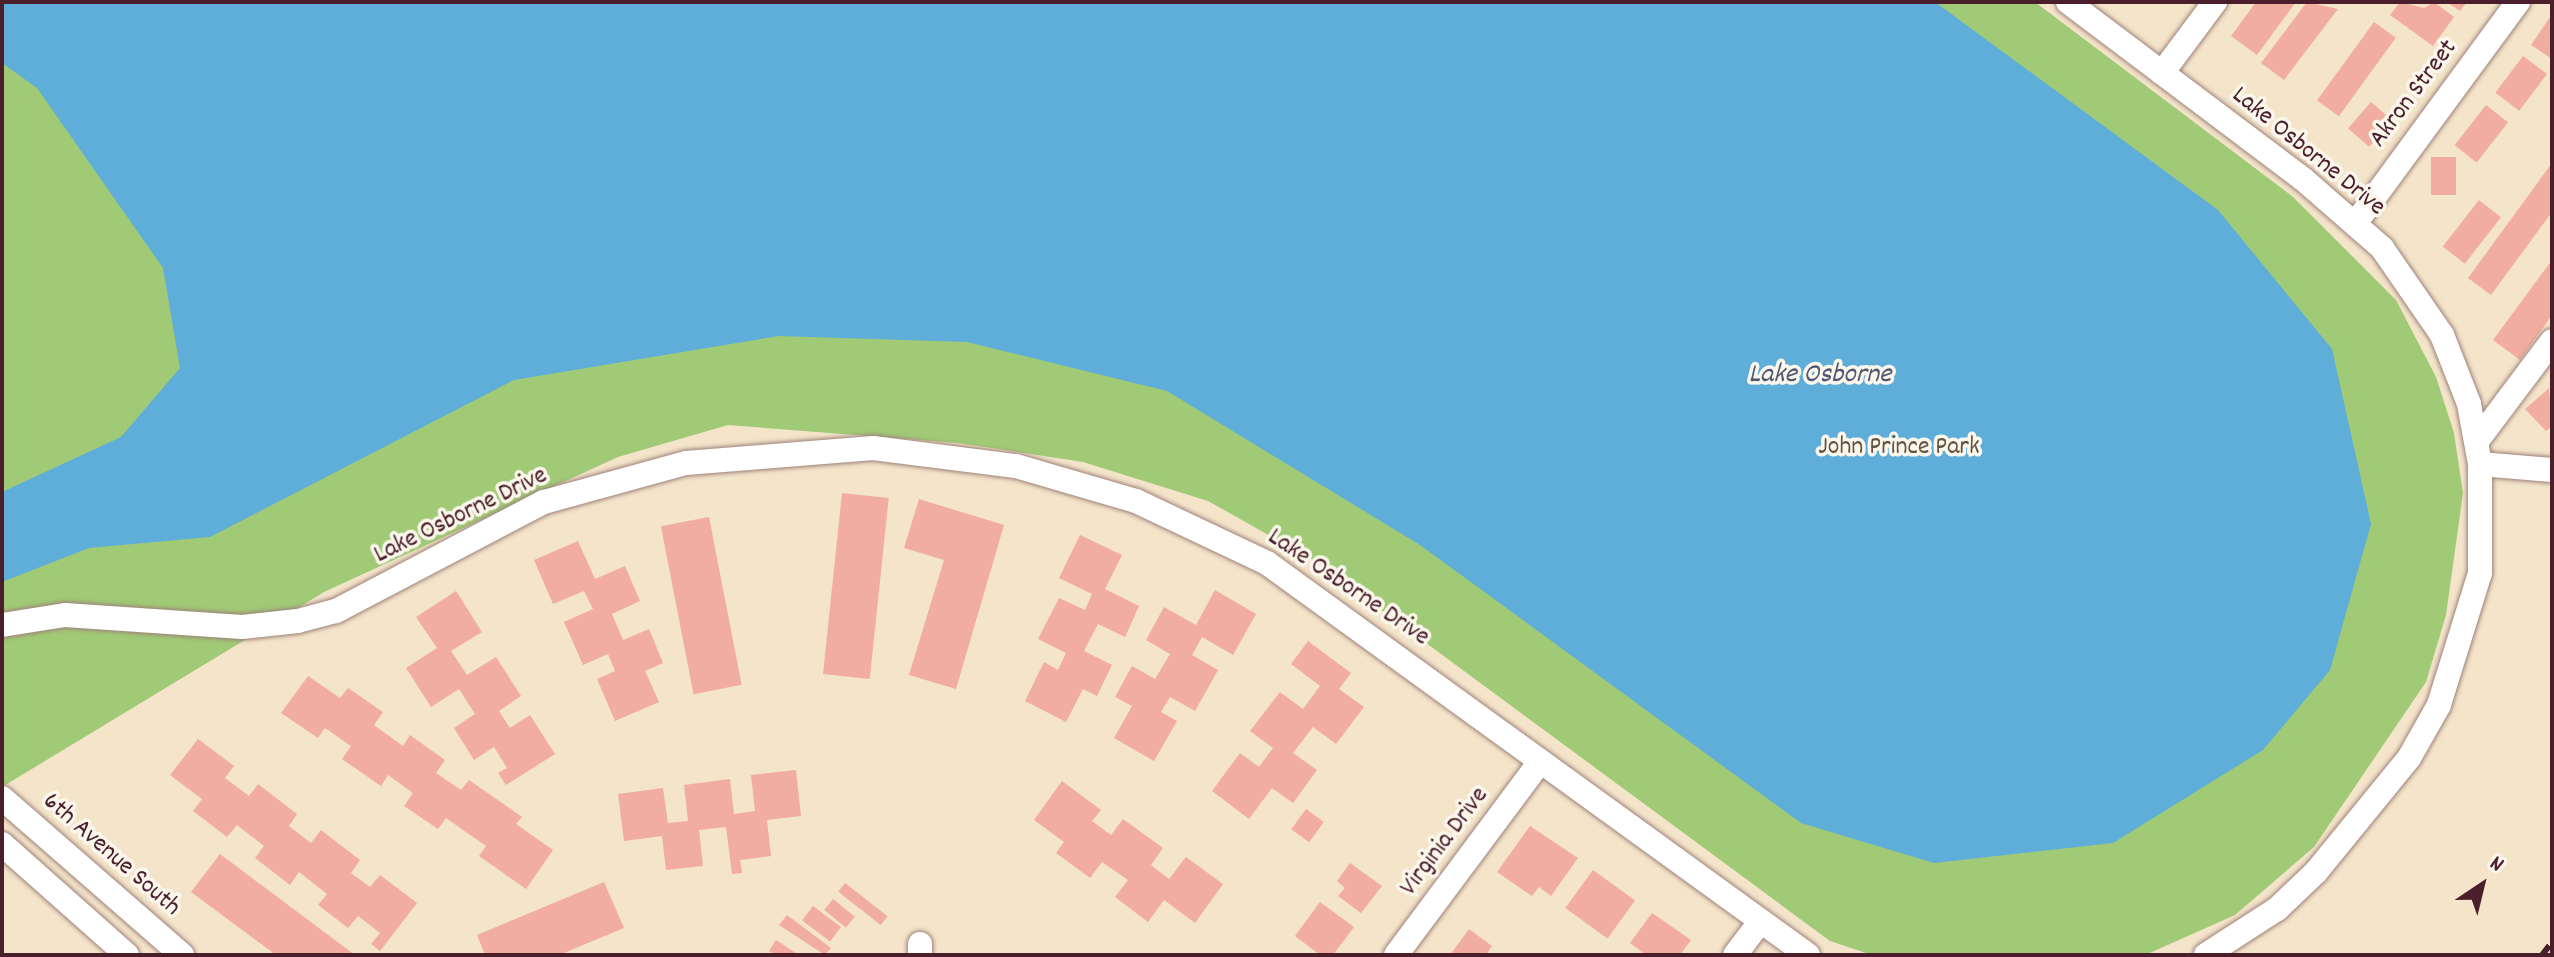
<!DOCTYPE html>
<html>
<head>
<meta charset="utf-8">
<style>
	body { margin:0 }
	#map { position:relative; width:2554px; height:957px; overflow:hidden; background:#f4e4ca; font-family:Dekko,sans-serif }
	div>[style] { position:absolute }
	.green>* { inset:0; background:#a0ca76 }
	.water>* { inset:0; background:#5eaed9 }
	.building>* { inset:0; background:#f1ada0; transform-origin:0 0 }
	.roads { filter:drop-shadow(0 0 2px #9f827a) drop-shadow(0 0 2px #9f827a) }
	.minor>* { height:24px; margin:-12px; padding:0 12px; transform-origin:12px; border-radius:12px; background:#fff }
	.rail>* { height:6px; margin-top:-3px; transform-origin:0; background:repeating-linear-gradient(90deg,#4a1f2b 0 12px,transparent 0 18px) }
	span { translate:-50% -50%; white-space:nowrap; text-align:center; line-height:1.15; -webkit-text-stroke:7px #fbf7ec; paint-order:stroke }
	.street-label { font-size:26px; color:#4a1f2b }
	.park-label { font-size:26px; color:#645242 }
	.water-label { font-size:28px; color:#525871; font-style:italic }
	.frame { position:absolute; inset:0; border:4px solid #4a1f2b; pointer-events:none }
	.north { position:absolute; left:2442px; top:845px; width:80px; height:80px; -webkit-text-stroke:6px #fbf7ec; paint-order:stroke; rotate:35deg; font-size:22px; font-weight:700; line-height:32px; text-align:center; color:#4a1f2b }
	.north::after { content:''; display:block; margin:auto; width:28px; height:36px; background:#4a1f2b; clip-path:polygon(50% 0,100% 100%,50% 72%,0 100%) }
</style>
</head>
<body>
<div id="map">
	<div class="green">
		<i style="clip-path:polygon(2px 2px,2035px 2px,2292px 196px,2396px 300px,2436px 377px,2454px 433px,2463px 493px,2446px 615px,2426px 682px,2314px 847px,2235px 915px,2145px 955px,1872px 955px,1830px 941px,1315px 561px,1208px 501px,1083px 462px,958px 443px,728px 425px,618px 457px,324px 592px,2px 787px)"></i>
	</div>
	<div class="water">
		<i style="clip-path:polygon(2px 2px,1935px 2px,2218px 210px,2332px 349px,2371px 524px,2330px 670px,2263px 750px,2113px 843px,1934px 863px,1801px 823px,1420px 545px,1167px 391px,967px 342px,779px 336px,514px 380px,210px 537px,89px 548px,2px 582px,2px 492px,121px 437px,180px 368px,163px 268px,37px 88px,2px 63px)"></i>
	</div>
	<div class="building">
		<i style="clip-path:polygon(2256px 2px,2296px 2px,2257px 55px,2231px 36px)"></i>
		<i style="clip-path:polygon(2307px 2px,2338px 9px,2284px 80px,2261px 63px)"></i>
		<i style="clip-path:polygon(2400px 2px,2424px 8px,2434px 2px,2454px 17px,2433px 46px,2390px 15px)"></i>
		<i style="clip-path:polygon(2447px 2px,2467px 2px,2460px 11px)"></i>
		<i style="clip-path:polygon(2552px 14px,2552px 59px,2531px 45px)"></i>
		<i style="left:2374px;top:22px;width:27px;height:97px;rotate:36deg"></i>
		<i style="left:2523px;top:56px;width:30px;height:46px;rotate:37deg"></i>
		<i style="left:2371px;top:102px;width:28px;height:35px;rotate:41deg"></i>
		<i style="left:2486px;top:105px;width:28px;height:51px;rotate:38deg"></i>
		<i style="left:2431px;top:157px;width:25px;height:38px"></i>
		<i style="clip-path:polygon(2552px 163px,2552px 212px,2491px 295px,2468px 278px)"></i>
		<i style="left:2479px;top:200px;width:28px;height:59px;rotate:38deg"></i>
		<i style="clip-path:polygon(2552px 260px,2552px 315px,2520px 360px,2493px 340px)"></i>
		<i style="clip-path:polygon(2549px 388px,2552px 426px,2546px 431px,2525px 409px)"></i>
		<i style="left:842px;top:493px;width:47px;height:182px;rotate:6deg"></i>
		<i style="clip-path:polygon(919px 499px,1004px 525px,956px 689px,909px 675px,944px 560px,904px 548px)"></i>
		<i style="left:709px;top:517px;width:171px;height:49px;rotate:79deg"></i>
		<i style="clip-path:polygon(1080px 535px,1122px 555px,1105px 589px,1139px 606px,1125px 637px,1098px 624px,1084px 651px,1112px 665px,1097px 696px,1083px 689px,1066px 722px,1025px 701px,1044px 662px,1058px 670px,1066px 653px,1038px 639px,1059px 598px,1085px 610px,1092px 594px,1059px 578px)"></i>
		<i style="clip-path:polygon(578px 541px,595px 579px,625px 566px,640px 601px,612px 614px,623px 640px,649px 629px,663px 663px,645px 671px,659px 702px,615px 721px,597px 679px,615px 671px,608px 654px,583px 665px,564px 622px,593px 609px,584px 591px,553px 604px,534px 560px)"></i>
		<i style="clip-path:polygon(1215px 590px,1256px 614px,1233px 655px,1202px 637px,1192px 655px,1218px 670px,1195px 711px,1170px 697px,1161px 712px,1177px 721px,1154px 761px,1114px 738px,1132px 706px,1115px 697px,1132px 666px,1155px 679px,1170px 654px,1146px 640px,1164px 607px,1196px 625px)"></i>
		<i style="clip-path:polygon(456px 591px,482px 632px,451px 651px,467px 675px,496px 657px,521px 696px,499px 711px,510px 728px,530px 715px,555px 754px,506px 785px,498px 773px,507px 768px,494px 747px,474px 760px,454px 728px,475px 714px,459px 689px,431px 707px,406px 668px,437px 648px,416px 617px)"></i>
		<i style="clip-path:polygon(1308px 641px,1351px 673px,1339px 689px,1364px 707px,1336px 744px,1313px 727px,1293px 753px,1317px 770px,1293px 803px,1272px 788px,1249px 819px,1212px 791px,1240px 753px,1259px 767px,1273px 748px,1250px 731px,1280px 692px,1303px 709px,1320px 686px,1291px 664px)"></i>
		<i style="clip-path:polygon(308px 676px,340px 698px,348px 688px,383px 712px,374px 725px,403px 746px,410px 735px,445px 760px,436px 773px,461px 790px,469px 780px,522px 817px,516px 824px,553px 850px,526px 889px,479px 856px,486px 846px,446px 818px,438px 829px,404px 806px,413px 793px,388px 775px,381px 786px,342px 759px,351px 746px,325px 728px,318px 738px,281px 713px)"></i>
		<i style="clip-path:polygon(198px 739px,234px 766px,225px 778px,249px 796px,258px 784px,297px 814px,289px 826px,311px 843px,321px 830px,360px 860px,351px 873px,370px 887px,380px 875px,417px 903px,380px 951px,371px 944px,380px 933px,358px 916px,348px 928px,318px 905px,327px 894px,299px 872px,290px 885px,255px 858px,264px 846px,237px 825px,227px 837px,193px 811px,202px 799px,170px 775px)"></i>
		<i style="clip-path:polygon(796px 770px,801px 816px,767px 820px,771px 856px,740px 860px,742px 873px,732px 874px,726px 827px,699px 830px,703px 866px,666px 870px,662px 836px,624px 841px,618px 794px,663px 788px,668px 823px,688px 821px,684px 785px,730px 779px,734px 814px,755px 811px,751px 775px)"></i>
		<i style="clip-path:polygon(1062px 781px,1101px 810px,1092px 821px,1111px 835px,1123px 819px,1163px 848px,1151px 865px,1169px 879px,1186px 857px,1223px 884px,1195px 923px,1164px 900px,1148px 922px,1115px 897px,1128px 880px,1102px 862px,1090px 878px,1056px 853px,1064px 842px,1034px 820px)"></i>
		<i style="left:1306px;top:809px;width:22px;height:25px;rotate:36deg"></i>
		<i style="clip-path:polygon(1530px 826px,1578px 858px,1551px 896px,1539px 887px,1532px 896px,1497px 872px)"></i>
		<i style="clip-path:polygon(220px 854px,355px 955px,276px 955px,191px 892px)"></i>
		<i style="clip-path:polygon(1350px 863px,1382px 886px,1361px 913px,1338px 896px,1345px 888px,1337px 881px)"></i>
		<i style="left:1593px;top:870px;width:52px;height:47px;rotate:36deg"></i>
		<i style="clip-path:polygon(604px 882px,624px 928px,559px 955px,485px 955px,477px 935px)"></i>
		<i style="left:845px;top:883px;width:54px;height:11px;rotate:38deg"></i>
		<i style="left:833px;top:899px;width:28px;height:14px;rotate:39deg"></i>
		<i style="clip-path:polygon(1320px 902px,1354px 927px,1333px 955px,1320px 955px,1295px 936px)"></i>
		<i style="left:813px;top:906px;width:35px;height:18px;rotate:37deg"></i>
		<i style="clip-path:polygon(1652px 913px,1691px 940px,1680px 955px,1646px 955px,1630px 943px)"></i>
		<i style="clip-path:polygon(787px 915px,831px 948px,825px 955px,779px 925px)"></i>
		<i style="clip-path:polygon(1469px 929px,1492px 946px,1486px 955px,1450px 955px)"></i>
		<i style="clip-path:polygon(776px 940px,799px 955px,776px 955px,769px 951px)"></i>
	</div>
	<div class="roads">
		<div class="minor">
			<i style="left:2068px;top:2px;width:294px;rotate:37deg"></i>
			<i style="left:2303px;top:179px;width:105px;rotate:41.1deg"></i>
			<i style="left:2382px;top:248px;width:106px;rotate:55.4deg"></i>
			<i style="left:2442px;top:335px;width:74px;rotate:68.6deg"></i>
			<i style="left:2469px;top:404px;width:61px;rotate:79.6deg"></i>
			<i style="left:2480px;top:464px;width:109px;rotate:90deg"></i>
			<i style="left:2480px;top:573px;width:138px;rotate:107.3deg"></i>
			<i style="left:2439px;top:705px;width:61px;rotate:119.5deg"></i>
			<i style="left:2409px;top:758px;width:147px;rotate:129.2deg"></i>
			<i style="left:2316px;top:872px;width:54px;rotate:136.5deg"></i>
			<i style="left:2277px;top:909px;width:85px;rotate:147.1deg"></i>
			<i style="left:2162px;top:73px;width:89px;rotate:-53.3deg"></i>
			<i style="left:2357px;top:221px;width:272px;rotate:-53.7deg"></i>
			<i style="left:2477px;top:441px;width:125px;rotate:-53.1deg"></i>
			<i style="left:2480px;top:464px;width:72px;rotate:4.8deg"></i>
			<i style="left:2px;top:625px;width:64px;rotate:-9deg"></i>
			<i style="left:65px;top:615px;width:177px;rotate:3.9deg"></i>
			<i style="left:242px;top:627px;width:56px;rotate:-6.1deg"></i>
			<i style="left:298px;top:621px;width:39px;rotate:-15deg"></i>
			<i style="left:336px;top:611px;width:235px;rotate:-27.7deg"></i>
			<i style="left:544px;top:502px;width:147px;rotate:-15.4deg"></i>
			<i style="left:686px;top:463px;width:188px;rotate:-4.6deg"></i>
			<i style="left:873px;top:448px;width:144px;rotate:7.2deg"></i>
			<i style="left:1016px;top:466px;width:125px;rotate:16.3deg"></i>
			<i style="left:1136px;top:501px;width:145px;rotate:25.3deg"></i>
			<i style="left:1267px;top:563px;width:668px;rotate:35.93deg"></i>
			<i style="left:2px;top:798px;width:239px;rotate:41.1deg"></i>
			<i style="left:2px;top:844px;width:167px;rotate:41.6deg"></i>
			<i style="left:920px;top:955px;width:11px;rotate:-90deg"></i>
			<i style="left:1396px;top:955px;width:241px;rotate:-53.3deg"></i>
			<i style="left:1735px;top:955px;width:39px;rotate:-53deg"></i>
		</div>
	</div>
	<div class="rail">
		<i style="left:2542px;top:955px;width:16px;rotate:-52deg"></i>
	</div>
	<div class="street-label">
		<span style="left:2414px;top:94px;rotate:-53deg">Akron Street</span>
		<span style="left:2308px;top:152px;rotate:39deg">Lake Osborne Drive</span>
		<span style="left:461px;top:516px;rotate:-26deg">Lake Osborne Drive</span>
		<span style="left:1348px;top:588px;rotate:34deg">Lake Osborne Drive</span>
		<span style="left:1445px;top:842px;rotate:-53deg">Virginia Drive</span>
		<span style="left:111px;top:855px;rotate:41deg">6th Avenue South</span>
	</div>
	<div class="park-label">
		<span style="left:1899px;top:448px">John Prince Park</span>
	</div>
	<div class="water-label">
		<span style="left:1820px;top:376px">Lake Osborne</span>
	</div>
	<div class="frame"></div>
	<div class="north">N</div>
</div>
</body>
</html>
